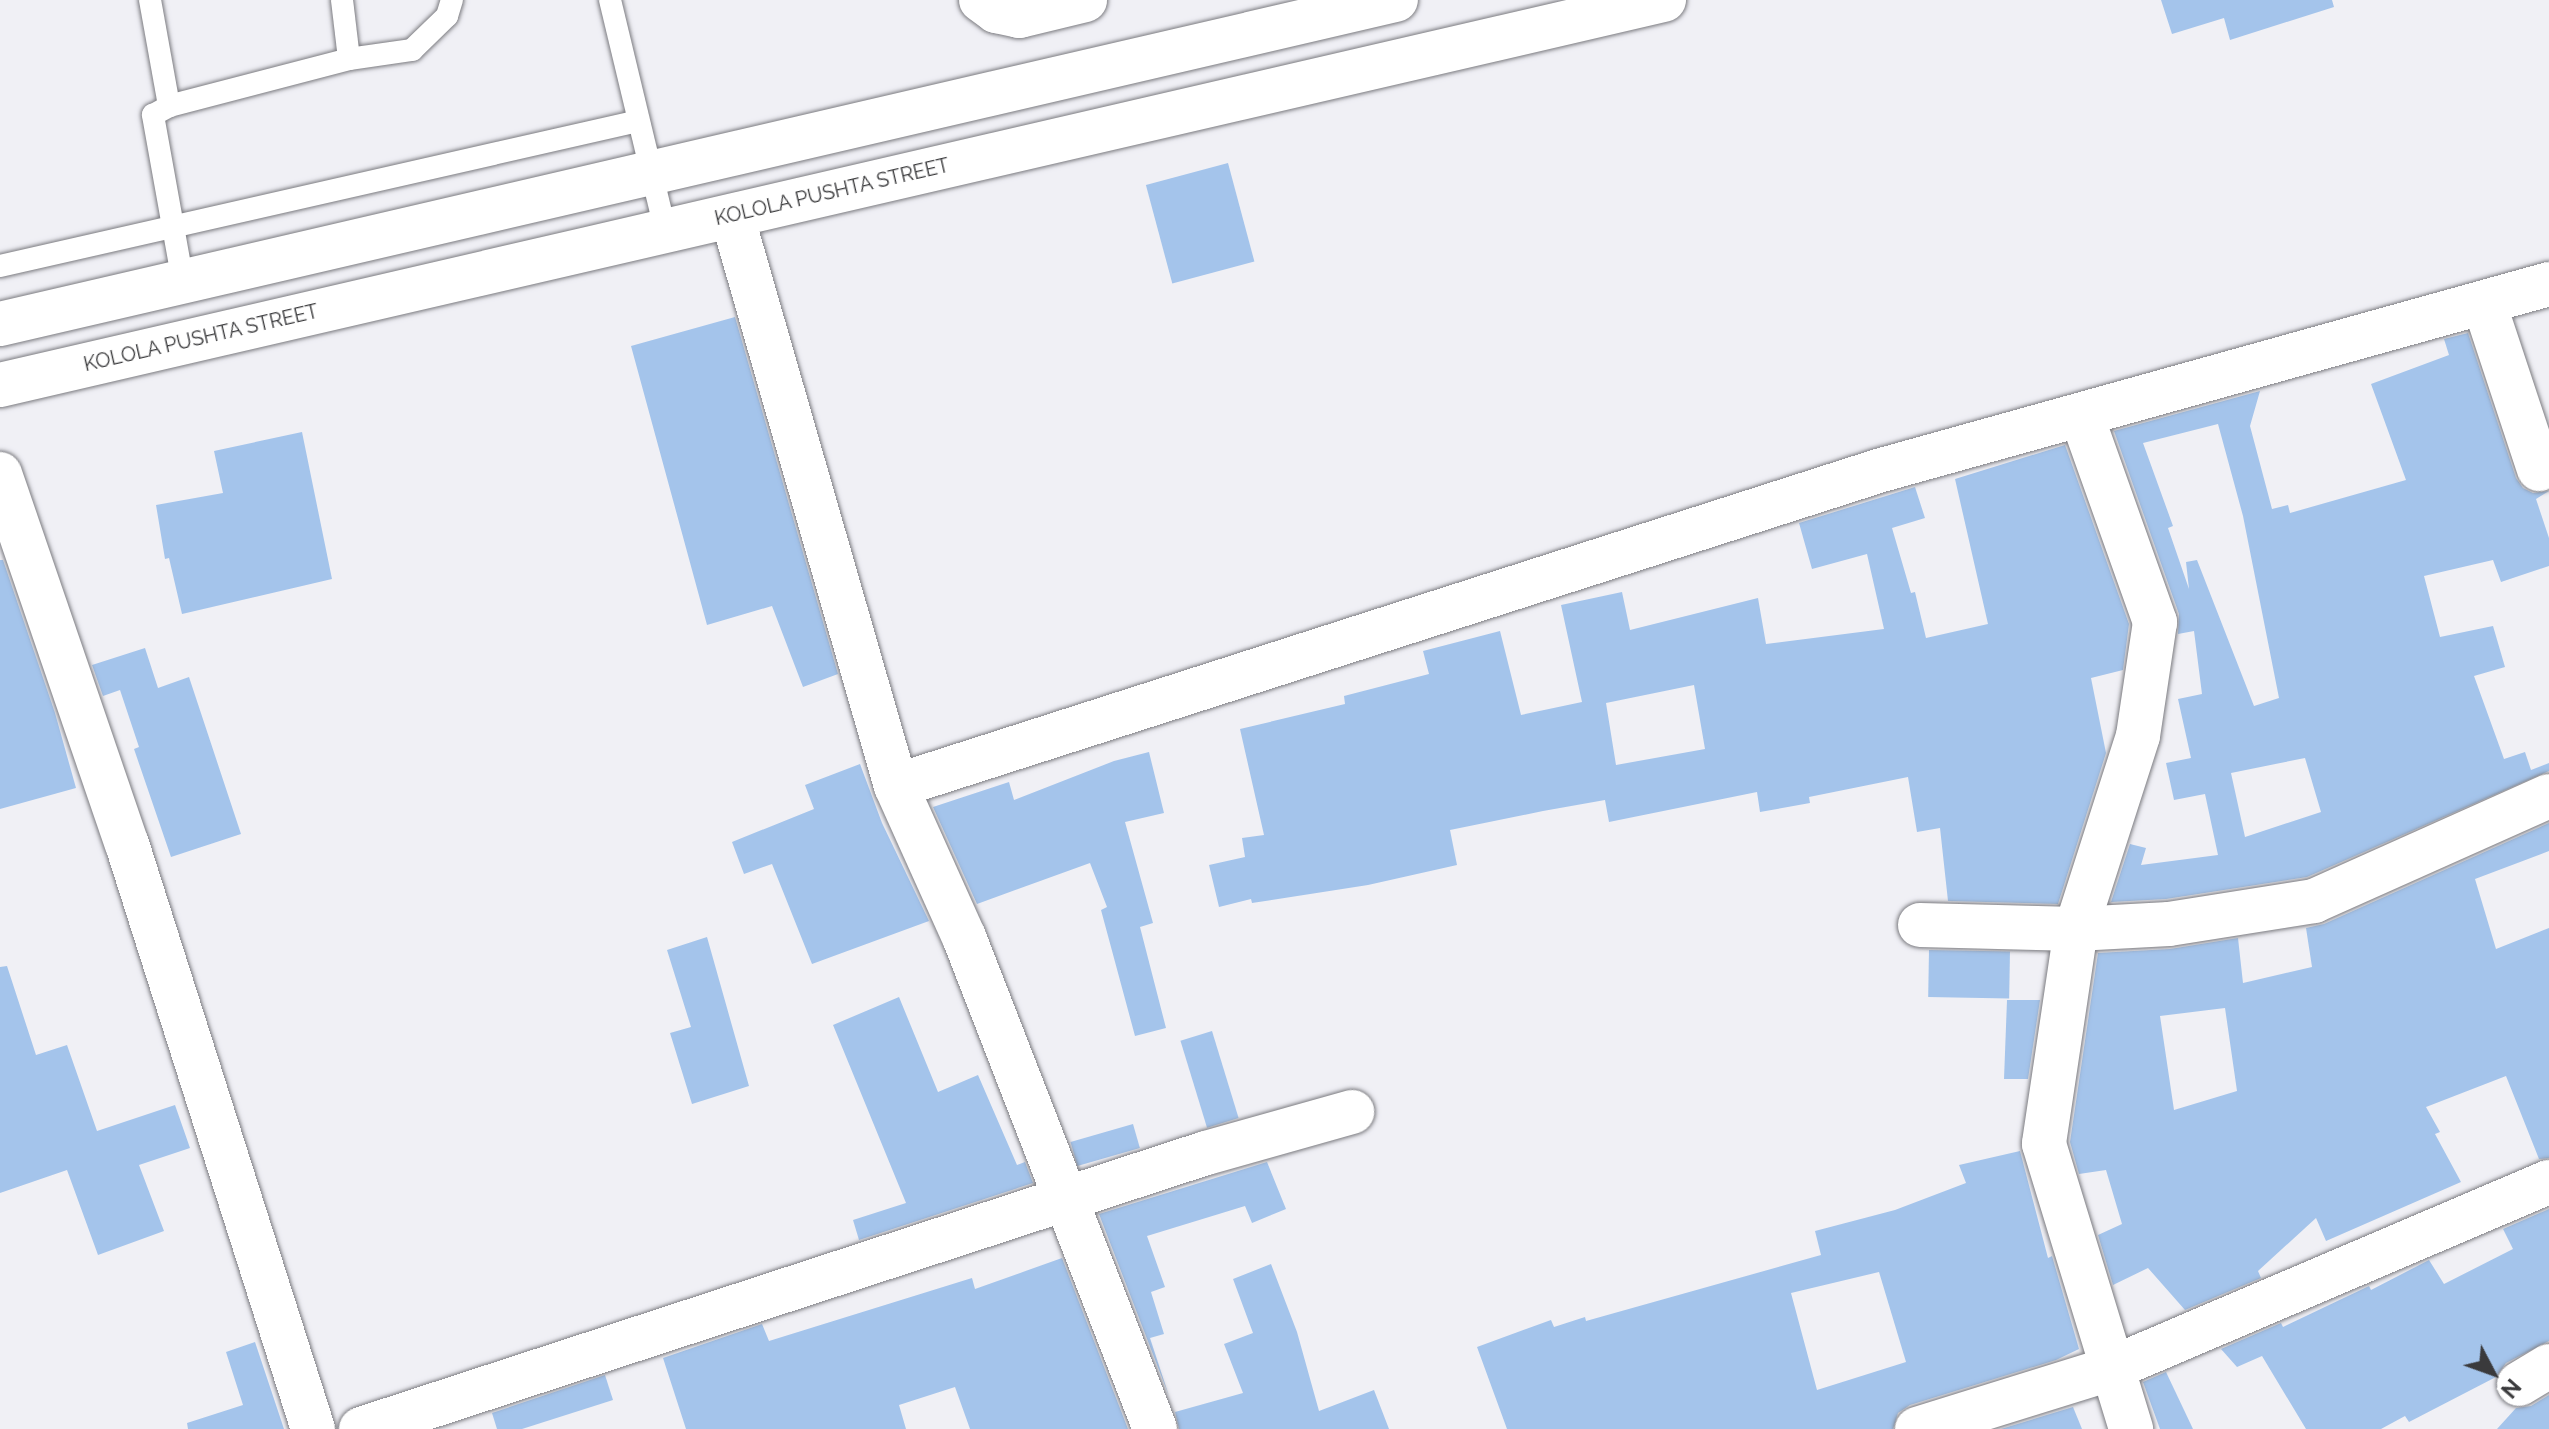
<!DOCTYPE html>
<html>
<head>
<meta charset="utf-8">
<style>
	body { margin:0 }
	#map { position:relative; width:2549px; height:1429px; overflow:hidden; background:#f0f0f5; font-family:Raleway,sans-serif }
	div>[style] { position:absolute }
	.building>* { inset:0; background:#a4c4eb; transform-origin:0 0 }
	.roads { filter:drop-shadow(0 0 2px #7b7b80) drop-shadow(0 0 2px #7b7b80) }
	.lane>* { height:22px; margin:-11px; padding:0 11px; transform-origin:11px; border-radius:11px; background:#fff }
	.street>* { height:44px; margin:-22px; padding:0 22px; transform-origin:22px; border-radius:22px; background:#fff }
	.secondary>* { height:44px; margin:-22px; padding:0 22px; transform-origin:22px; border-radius:22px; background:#fff }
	span { translate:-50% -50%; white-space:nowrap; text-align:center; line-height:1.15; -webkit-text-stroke:7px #fff; paint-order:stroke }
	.street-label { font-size:20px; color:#3a3a3c }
	.north { position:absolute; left:2453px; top:1333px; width:80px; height:80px; -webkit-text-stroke:6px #fff; paint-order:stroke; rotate:131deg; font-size:22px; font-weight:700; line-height:32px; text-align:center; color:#3a3a3c }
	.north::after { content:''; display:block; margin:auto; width:28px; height:36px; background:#3a3a3c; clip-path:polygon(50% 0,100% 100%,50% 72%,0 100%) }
</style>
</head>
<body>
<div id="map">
	<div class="building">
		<i style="clip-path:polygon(2161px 0,2332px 0,2334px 7px,2230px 40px,2224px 18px,2172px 34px)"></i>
		<i style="left:1228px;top:163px;width:102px;height:85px;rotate:75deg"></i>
		<i style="clip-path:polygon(735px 317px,838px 674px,803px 687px,772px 606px,707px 625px,631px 346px)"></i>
		<i style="clip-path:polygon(evenodd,2468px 333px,2516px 478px,2523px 488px,2533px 493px,2549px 491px,2536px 499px,2549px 538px,2549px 566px,2501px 582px,2493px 560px,2424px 576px,2440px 637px,2493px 626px,2505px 667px,2474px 676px,2504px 759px,2525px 752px,2531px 770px,2549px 763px,2549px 771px,2307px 877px,2166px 899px,2111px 902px,2130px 844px,2146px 848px,2141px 865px,2218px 855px,2205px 794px,2174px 800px,2166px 763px,2191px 758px,2178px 699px,2202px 694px,2194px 631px,2178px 634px,2179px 614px,2114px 431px,2260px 391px,2250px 426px,2272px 509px,2288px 505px,2290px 513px,2406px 480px,2371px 384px,2449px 355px,2444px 339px,2468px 333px,2218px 424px,2243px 516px,2279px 698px,2254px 706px,2197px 560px,2186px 562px,2189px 589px,2168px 528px,2173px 526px,2143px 443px,2218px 424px,2468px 333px,2305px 758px,2321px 812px,2245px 837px,2231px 773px,2305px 758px)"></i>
		<i style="clip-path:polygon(302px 432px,332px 579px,182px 614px,169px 558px,165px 559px,156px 505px,223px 493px,214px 451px)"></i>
		<i style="clip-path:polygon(evenodd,2065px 445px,2129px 624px,2123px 670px,2091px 678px,2106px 753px,2058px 904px,1948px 901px,1940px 828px,1917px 832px,1908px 777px,1809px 797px,1810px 803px,1760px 812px,1757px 792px,1609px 822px,1605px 800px,1543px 811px,1450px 830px,1457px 865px,1368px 885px,1252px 903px,1251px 899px,1219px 907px,1209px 865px,1245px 857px,1242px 838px,1264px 835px,1240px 729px,1345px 704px,1344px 696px,1429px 674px,1423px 651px,1500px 631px,1521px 715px,1582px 702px,1561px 605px,1622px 592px,1630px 630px,1758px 598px,1766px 644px,1884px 629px,1867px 554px,1812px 569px,1799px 523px,1915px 487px,1925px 518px,1892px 528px,1911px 593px,1915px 592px,1926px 638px,1988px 624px,1955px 479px,2065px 445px,1694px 685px,1705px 749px,1616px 765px,1606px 703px,1694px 685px)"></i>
		<i style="clip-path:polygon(0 560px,3px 560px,55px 713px,76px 788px,0 809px)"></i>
		<i style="clip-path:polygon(145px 648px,158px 688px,189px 677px,241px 834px,171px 857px,134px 749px,139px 747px,120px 690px,103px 696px,92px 665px)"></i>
		<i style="clip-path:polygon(1149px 752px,1164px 813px,1125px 822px,1153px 923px,1140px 927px,1166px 1028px,1135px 1036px,1101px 910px,1107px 907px,1090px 863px,977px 904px,933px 807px,1009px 782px,1014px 800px,1114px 761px)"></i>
		<i style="clip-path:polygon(860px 764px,882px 823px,929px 921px,812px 964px,772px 864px,744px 874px,732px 842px,814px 809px,805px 785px)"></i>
		<i style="clip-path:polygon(evenodd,2549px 823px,2549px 851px,2475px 879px,2496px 949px,2549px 928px,2549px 1158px,2539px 1159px,2506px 1076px,2426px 1107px,2440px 1132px,2435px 1134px,2461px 1182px,2326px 1241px,2316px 1218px,2258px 1271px,2261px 1278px,2185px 1310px,2148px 1268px,2113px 1285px,2098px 1235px,2122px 1224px,2106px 1170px,2079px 1174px,2070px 1142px,2098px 953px,2170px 949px,2238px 938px,2243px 983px,2312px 967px,2306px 928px,2324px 924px,2549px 823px,2225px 1008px,2237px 1091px,2174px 1110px,2160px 1016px,2225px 1008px)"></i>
		<i style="clip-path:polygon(707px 937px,749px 1086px,692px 1104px,670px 1033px,691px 1027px,667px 950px)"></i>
		<i style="left:1929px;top:950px;width:81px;height:47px;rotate:1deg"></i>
		<i style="clip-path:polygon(7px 966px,36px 1055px,67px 1045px,97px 1131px,175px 1105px,190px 1148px,139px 1165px,164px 1231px,98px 1255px,67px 1170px,0 1193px,0 967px)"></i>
		<i style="clip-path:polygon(899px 997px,938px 1092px,978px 1075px,1017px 1165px,1025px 1162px,1033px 1183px,859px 1240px,853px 1220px,906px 1203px,833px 1025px)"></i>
		<i style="clip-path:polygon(2007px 1000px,2040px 1000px,2028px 1079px,2004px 1079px)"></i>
		<i style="left:1212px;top:1031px;width:91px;height:33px;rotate:73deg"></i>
		<i style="left:1133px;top:1124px;width:25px;height:65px;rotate:74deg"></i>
		<i style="clip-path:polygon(evenodd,2020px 1151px,2048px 1258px,2052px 1256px,2079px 1349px,2056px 1360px,1910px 1405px,1898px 1413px,1893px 1429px,1507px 1429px,1477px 1347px,1551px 1320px,1554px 1327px,1585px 1317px,1586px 1321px,1821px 1255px,1815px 1231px,1895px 1210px,1966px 1183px,1959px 1165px,2020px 1151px,1879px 1272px,1906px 1362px,1817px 1390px,1791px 1293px,1879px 1272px)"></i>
		<i style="clip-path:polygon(1267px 1162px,1286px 1209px,1252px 1223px,1245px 1206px,1147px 1236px,1165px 1287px,1151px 1292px,1164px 1334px,1150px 1338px,1169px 1396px,1099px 1214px)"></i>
		<i style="clip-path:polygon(2549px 1209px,2549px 1341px,2506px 1363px,2496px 1377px,2409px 1422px,2405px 1416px,2381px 1429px,2306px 1429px,2262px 1356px,2237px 1367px,2221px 1349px,2281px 1323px,2283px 1327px,2369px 1286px,2371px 1290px,2429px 1260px,2444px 1284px,2513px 1249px,2503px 1229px)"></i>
		<i style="clip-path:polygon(1062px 1258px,1128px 1429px,970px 1429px,955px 1387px,899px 1405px,906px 1429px,686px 1429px,663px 1358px,762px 1324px,769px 1341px,972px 1278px,975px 1289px)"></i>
		<i style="clip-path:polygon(1271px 1264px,1297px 1332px,1319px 1411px,1374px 1390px,1389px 1429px,1179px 1429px,1175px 1412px,1243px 1393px,1224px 1344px,1253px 1333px,1233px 1279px)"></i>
		<i style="clip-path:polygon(255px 1342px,284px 1429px,188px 1429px,187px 1423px,243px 1405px,226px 1352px)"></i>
		<i style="clip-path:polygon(2166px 1372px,2193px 1429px,2160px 1429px,2143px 1382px)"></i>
		<i style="clip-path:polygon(605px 1375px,613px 1400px,522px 1429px,497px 1429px,492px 1413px)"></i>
		<i style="clip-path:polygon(2549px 1395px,2549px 1429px,2497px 1429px,2516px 1408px,2531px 1406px)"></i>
		<i style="clip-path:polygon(2073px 1407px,2082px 1429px,2001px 1429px)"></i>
	</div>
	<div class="roads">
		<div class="lane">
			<i style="left:150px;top:0;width:108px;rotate:79.8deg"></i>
			<i style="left:342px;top:0;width:59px;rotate:83.2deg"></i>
			<i style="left:610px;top:0;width:236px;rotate:76.5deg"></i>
			<i style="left:0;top:266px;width:654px;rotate:-12.8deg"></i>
			<i style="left:183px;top:282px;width:170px;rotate:-100.2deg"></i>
			<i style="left:153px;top:115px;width:18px;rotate:-29deg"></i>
			<i style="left:169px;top:106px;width:186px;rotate:-14.6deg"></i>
			<i style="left:349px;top:59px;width:64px;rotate:-8.1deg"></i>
			<i style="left:412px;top:50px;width:49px;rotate:-44.2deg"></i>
			<i style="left:447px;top:16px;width:17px;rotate:-73deg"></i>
		</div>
		<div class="street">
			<i style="left:981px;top:0;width:19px;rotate:36deg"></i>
			<i style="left:996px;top:11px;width:24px;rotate:12deg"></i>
			<i style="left:1019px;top:16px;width:68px;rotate:-13.6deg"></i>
			<i style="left:732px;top:216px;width:593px;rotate:73.95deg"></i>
			<i style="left:896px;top:786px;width:166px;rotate:65.8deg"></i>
			<i style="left:964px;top:937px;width:528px;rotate:68.78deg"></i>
			<i style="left:2484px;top:303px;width:175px;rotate:71.7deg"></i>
			<i style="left:2082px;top:417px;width:218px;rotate:70.4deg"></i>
			<i style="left:2155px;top:622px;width:115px;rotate:98.5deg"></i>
			<i style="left:2138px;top:736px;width:203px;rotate:107.8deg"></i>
			<i style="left:2076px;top:929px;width:217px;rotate:98.5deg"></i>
			<i style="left:2044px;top:1144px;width:298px;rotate:73deg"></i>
			<i style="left:0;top:474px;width:391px;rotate:71.1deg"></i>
			<i style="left:127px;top:844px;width:614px;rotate:72.36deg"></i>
			<i style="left:896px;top:786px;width:1031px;rotate:-17.78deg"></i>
			<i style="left:1878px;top:471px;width:697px;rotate:-15.57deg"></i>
			<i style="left:1920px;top:925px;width:156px;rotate:1.5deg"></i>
			<i style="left:2076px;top:929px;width:93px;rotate:-3.1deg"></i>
			<i style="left:2169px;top:924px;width:147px;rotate:-9deg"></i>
			<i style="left:2314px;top:901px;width:257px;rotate:-24.1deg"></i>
			<i style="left:2519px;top:1384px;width:35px;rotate:-31deg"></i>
			<i style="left:361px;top:1429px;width:889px;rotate:-18.09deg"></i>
			<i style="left:1206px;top:1153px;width:152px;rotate:-15.7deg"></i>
			<i style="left:1917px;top:1429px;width:202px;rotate:-17.3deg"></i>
			<i style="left:2110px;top:1369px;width:477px;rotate:-23.1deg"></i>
		</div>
		<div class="secondary">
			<i style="left:0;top:324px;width:1433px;rotate:-13.07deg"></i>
			<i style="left:0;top:385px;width:1708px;rotate:-13.03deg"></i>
		</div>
	</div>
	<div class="street-label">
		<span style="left:832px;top:192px;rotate:-13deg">KOLOLA PUSHTA STREET</span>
		<span style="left:201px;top:338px;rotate:-13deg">KOLOLA PUSHTA STREET</span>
	</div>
	<div class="north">N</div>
</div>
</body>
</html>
